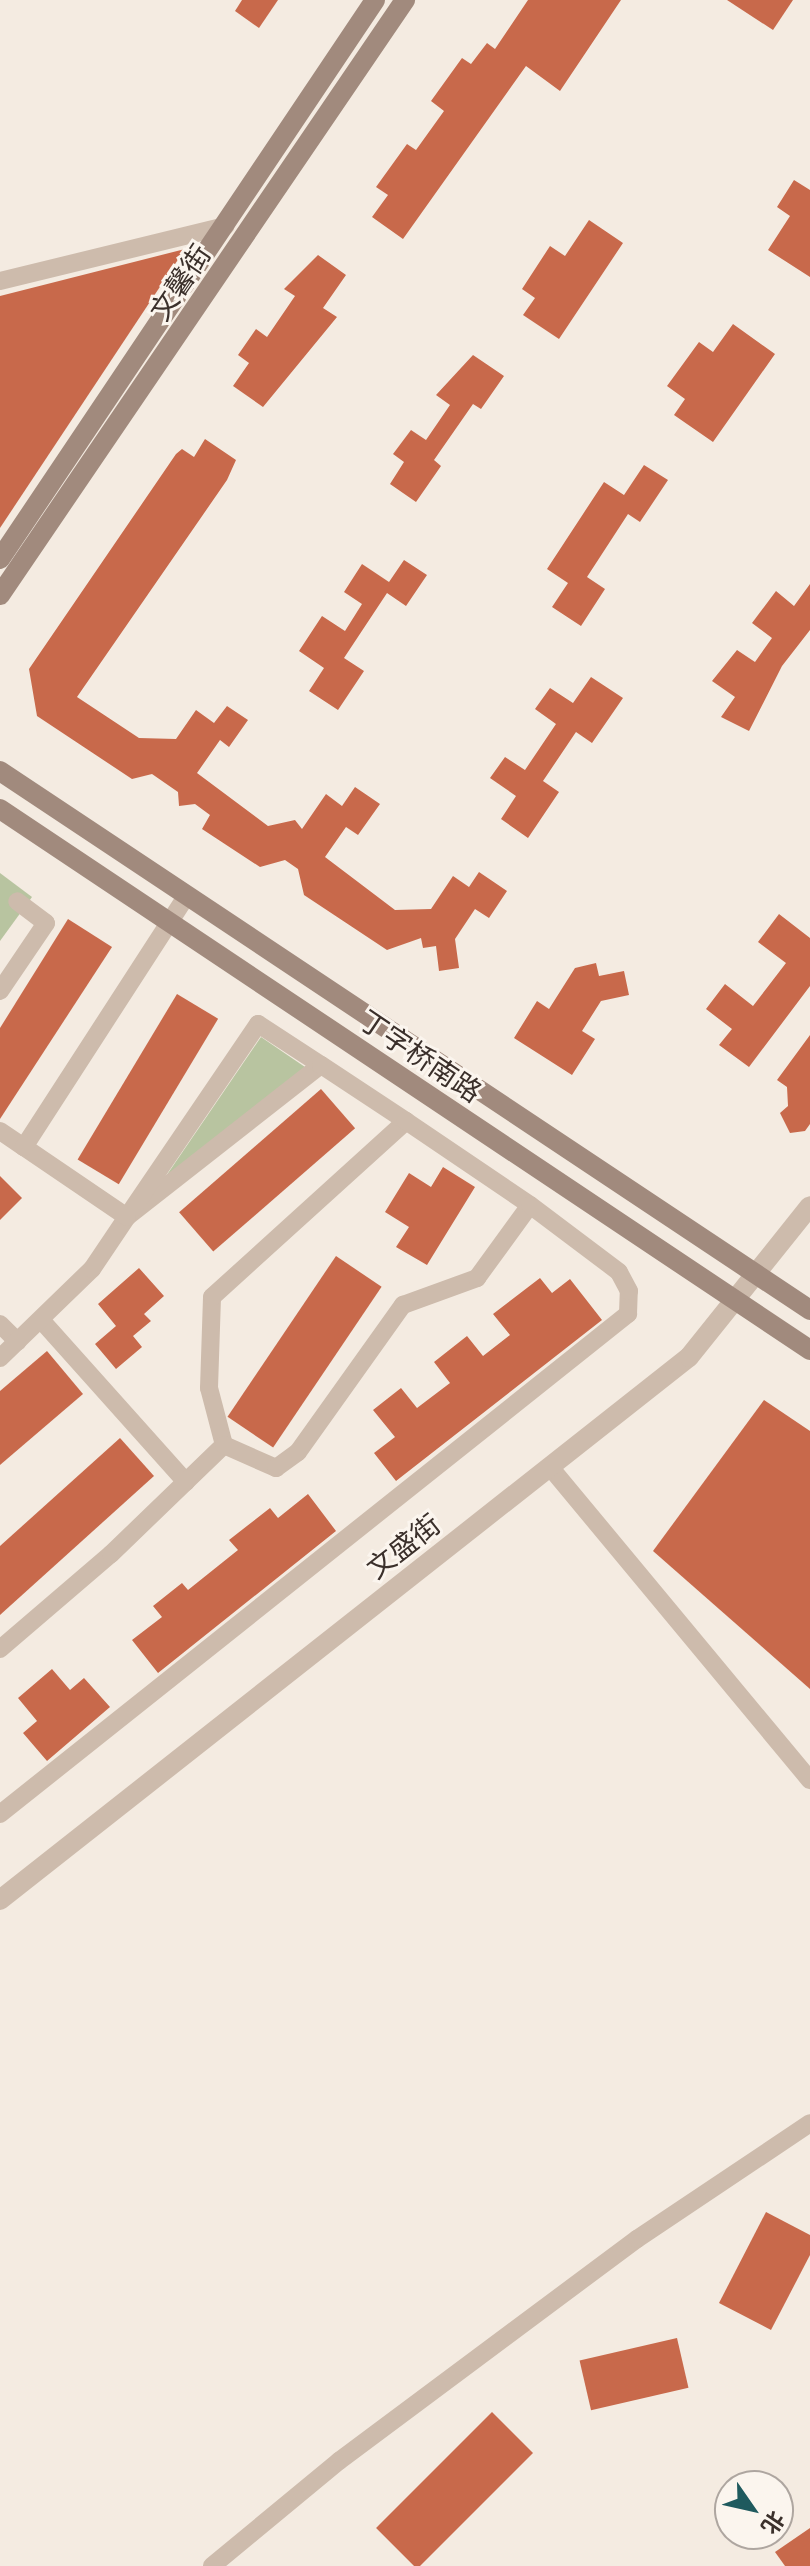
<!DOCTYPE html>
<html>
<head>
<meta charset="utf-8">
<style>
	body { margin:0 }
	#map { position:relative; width:810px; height:2566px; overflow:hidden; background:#f4ebe1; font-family:Helvetica,"Noto Sans SC",sans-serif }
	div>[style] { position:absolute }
	.green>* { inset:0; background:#b8c4a0 }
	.building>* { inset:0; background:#c8694b; transform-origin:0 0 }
	.minor>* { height:18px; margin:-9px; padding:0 9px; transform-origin:9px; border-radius:9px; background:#cdbbac }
	.tertiary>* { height:20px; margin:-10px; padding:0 10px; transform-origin:10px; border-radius:10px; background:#cdbbac }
	.secondary>* { height:20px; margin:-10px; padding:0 10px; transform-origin:10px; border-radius:10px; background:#a18a7d }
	span { translate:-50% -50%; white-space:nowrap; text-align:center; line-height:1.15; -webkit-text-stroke:6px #fbf5ee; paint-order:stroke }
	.street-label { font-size:28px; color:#3b302b }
	.north { position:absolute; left:714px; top:2470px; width:80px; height:80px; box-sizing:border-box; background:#fbf5ee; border:2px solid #aea6a0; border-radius:50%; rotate:124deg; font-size:22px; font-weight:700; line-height:32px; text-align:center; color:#3b302b }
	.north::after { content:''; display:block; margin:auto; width:28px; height:36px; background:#1f5a5e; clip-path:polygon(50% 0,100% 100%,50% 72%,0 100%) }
</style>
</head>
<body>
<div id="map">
	<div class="green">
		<i style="clip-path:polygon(0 873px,32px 897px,0 941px)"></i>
		<i style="clip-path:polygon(261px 1037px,305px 1067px,162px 1182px)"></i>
	</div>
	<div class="building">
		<i style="clip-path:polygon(242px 0,278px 0,259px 28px,235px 11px)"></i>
		<i style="clip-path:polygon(528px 0,621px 0,560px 91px,526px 66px,403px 239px,372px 217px,388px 195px,376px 187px,407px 144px,416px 150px,444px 111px,431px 101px,462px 58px,471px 64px,487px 43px,495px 49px)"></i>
		<i style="clip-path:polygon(727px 0,793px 0,773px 30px)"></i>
		<i style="clip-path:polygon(794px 180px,810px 190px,810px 277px,768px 250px,790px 216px,777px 207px)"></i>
		<i style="clip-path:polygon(589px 220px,623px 243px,559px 339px,523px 315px,535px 298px,522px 289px,550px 246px,565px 256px)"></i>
		<i style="clip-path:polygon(185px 249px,0 528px,0 296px)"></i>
		<i style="clip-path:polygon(318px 255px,346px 275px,323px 308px,337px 317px,263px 407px,233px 386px,249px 363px,238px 355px,256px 329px,267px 337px,295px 296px,284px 289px)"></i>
		<i style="clip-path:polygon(733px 324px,775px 354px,713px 442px,674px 415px,685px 399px,667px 386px,699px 342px,713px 352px)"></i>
		<i style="clip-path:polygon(473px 355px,504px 376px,481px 409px,473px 404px,434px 460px,441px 466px,416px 502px,390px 484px,404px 462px,393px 454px,411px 430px,426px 440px,450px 405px,436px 395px)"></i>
		<i style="clip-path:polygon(205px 439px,236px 460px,227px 480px,77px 697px,139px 738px,176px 739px,196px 710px,214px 723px,227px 706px,248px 720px,229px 747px,220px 740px,197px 773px,268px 826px,295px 820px,302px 829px,326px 794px,342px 806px,355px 787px,380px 804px,358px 835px,346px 827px,325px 857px,395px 910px,431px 909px,453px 876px,469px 887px,479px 872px,507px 891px,489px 918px,475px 909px,455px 939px,459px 968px,439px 971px,436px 946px,423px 948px,421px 938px,387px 950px,304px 895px,298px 869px,285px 860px,260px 867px,202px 829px,210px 815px,195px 804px,179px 806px,178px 792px,152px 774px,132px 779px,37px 716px,29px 669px,176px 454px,182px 449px,194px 457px)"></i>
		<i style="clip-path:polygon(644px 465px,668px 480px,640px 522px,628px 514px,587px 577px,605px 589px,581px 626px,552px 607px,568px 583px,547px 569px,604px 482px,624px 495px)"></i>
		<i style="clip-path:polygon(404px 560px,427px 575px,406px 606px,387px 593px,344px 658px,364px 671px,338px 710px,309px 691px,324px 668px,299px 651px,322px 616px,345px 631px,362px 604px,344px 592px,362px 564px,389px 582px)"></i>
		<i style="clip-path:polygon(810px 584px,810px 630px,782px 666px,749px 731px,721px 717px,735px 697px,712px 681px,737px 650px,755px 662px,772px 638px,752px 623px,776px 591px,794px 606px)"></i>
		<i style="clip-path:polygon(591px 677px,623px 698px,592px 743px,576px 732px,543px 781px,559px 792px,528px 838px,501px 819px,516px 796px,490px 778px,505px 757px,525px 770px,556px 724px,535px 709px,550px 688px,573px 703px)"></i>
		<i style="clip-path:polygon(779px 914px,810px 938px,810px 986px,749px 1067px,719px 1045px,732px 1029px,706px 1009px,725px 984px,753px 1006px,786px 963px,758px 942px)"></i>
		<i style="clip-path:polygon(68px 919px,112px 947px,0 1119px,0 1028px)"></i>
		<i style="clip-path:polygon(596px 963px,599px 976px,624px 971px,629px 995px,601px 1001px,582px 1031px,595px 1039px,572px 1075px,514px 1038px,537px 1001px,549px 1009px,575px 968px)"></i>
		<i style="left:177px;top:994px;width:48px;height:193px;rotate:31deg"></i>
		<i style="clip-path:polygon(810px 1035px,810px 1124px,805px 1131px,790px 1133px,780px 1113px,788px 1106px,787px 1087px,777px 1080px)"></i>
		<i style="left:321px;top:1089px;width:52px;height:188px;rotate:49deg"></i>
		<i style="clip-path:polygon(443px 1167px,475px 1187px,427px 1265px,396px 1247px,409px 1227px,385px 1212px,409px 1173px,431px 1187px)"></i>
		<i style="clip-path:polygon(0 1176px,22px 1198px,0 1220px)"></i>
		<i style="left:336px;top:1256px;width:55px;height:194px;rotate:34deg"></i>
		<i style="clip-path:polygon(139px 1268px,164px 1296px,144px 1314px,151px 1321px,133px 1336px,142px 1347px,116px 1369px,95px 1344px,116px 1326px,98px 1304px)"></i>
		<i style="clip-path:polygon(540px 1278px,552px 1293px,570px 1279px,602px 1320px,396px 1481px,374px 1453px,395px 1437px,373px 1410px,401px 1388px,417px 1408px,450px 1383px,434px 1362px,467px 1336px,483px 1356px,510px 1335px,493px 1314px)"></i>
		<i style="clip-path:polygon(47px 1351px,83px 1394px,0 1465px,0 1391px)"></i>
		<i style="clip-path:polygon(764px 1400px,810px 1431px,810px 1689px,653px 1551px)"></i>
		<i style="clip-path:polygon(120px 1438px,154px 1476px,0 1615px,0 1546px)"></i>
		<i style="clip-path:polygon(308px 1494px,336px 1531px,158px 1673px,132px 1640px,162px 1617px,153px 1606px,182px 1583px,188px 1590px,238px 1550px,229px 1540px,270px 1508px,278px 1518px)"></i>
		<i style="clip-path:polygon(52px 1669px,70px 1690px,84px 1678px,110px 1707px,47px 1761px,23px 1733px,37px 1721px,18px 1698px)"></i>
		<i style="clip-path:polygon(766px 2212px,810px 2235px,810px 2255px,771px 2330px,719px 2303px)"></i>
		<i style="left:677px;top:2338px;width:51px;height:100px;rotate:77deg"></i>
		<i style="left:492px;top:2412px;width:58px;height:164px;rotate:45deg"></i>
		<i style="clip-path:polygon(810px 2528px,810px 2566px,785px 2566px,775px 2552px)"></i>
	</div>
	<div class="minor">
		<i style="left:0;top:281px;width:232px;rotate:-13.7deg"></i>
		<i style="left:0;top:991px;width:82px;rotate:-55.9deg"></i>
		<i style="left:46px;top:923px;width:36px;rotate:-143deg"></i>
		<i style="left:0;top:1131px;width:29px;rotate:34deg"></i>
		<i style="left:42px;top:1321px;width:216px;rotate:48.2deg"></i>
		<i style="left:0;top:1324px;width:25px;rotate:45deg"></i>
		<i style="left:0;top:1358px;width:128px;rotate:-44.1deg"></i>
		<i style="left:92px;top:1269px;width:63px;rotate:-56.1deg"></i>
		<i style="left:127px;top:1217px;width:246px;rotate:-38.1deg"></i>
		<i style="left:321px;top:1065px;width:75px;rotate:-146.9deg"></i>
		<i style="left:258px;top:1024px;width:233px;rotate:124.2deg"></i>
		<i style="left:127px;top:1217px;width:125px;rotate:-145.8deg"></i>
		<i style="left:24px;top:1147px;width:298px;rotate:-57.1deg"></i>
		<i style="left:224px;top:1445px;width:59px;rotate:-104.7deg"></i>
		<i style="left:209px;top:1388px;width:91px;rotate:-88.1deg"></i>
		<i style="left:212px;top:1297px;width:262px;rotate:-42.2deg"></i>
		<i style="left:406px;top:1121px;width:102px;rotate:-146.6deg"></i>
		<i style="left:550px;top:1467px;width:407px;rotate:50.3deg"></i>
		<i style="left:0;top:1649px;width:146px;rotate:-40.6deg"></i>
		<i style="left:111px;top:1554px;width:157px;rotate:-44deg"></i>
		<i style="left:224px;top:1445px;width:57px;rotate:23.9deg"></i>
		<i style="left:276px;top:1468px;width:27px;rotate:-36deg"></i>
		<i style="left:298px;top:1452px;width:181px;rotate:-54.5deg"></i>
		<i style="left:403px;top:1305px;width:79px;rotate:-20deg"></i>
		<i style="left:477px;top:1278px;width:90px;rotate:-54deg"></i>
		<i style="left:530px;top:1205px;width:150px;rotate:-145.9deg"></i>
		<i style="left:0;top:1814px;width:803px;rotate:-38.53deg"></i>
		<i style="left:628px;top:1314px;width:23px;rotate:-88deg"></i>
		<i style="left:629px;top:1291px;width:21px;rotate:-118deg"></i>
		<i style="left:619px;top:1272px;width:111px;rotate:-143deg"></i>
		<i style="left:212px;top:2566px;width:165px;rotate:-39.6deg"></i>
		<i style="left:339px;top:2461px;width:372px;rotate:-36.7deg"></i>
		<i style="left:637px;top:2239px;width:208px;rotate:-33.8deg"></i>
	</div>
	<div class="tertiary">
		<i style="left:0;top:1900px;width:877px;rotate:-38.24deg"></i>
		<i style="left:689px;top:1357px;width:193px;rotate:-51.3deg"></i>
	</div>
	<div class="secondary">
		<i style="left:0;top:559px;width:673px;rotate:-56.14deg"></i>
		<i style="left:0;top:595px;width:720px;rotate:-55.76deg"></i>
		<i style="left:0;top:771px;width:973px;rotate:33.64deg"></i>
		<i style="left:0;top:809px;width:974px;rotate:33.74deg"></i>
	</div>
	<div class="street-label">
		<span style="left:181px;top:283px;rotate:-56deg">文馨街</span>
		<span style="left:420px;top:1057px;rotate:34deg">丁字桥南路</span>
		<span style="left:404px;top:1547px;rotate:-38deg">文盛街</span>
	</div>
	<div class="north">北</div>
</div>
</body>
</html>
